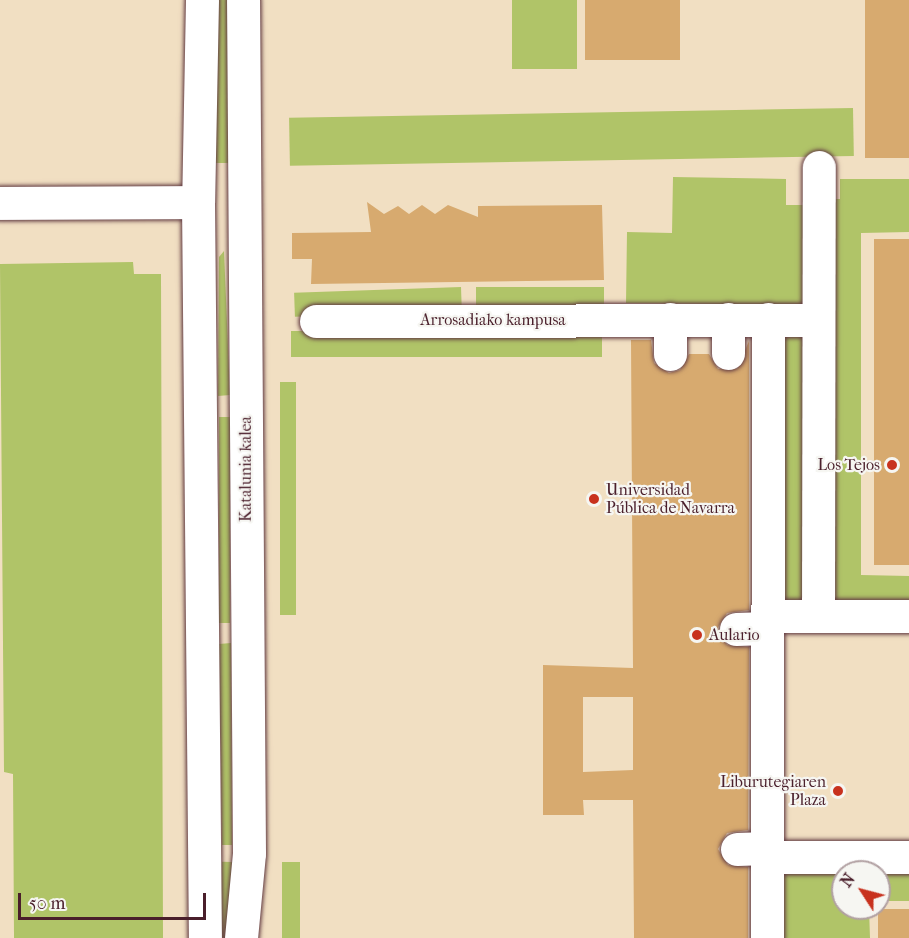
<!DOCTYPE html>
<html>
<head>
<meta charset="utf-8">
<style>
	body { margin:0 }
	#map { position:relative; width:909px; height:938px; overflow:hidden; background:#f1dfc2; font-family:"IM FELL French Canon",serif }
	div>[style] { position:absolute }
	.green>* { inset:0; background:#b0c468; transform-origin:0 0 }
	.building>* { inset:0; background:#d7aa6f; transform-origin:0 0 }
	.roads { filter:drop-shadow(0 0 2px #633c42) drop-shadow(0 0 2px #633c42) }
	.minor>* { height:33px; margin:-16.5px; padding:0 16.5px; transform-origin:16.5px; border-radius:16.5px; background:#fff }
	.dots>* { width:16px; height:16px; translate:-50% -50%; box-sizing:border-box; border:3px solid #f6f6f2; border-radius:50% }
	span { translate:-50% -50%; white-space:nowrap; text-align:center; line-height:1.15; -webkit-text-stroke:4.5px #f6f6f2; paint-order:stroke }
	.street-label { font-size:16px; color:#4a1f2b }
	.poi-label { font-size:16px; color:#4a1f2b }
	.right { translate:-100% -50%; text-align:right }
	.left { translate:0 -50%; text-align:left }
	.north { position:absolute; left:831px; top:860px; width:60px; height:60px; box-sizing:border-box; background:#f6f6f2; border:2px solid #b1a0a2; border-radius:50%; rotate:306deg; font-size:16px; font-weight:700; line-height:24px; text-align:center; color:#4a1f2b }
	.north::after { content:''; display:block; margin:auto; width:21px; height:27px; background:#c8321e; clip-path:polygon(50% 0,100% 100%,50% 72%,0 100%) }
	.scale { position:absolute; left:18px; top:893px; width:188px; height:27px; box-sizing:border-box; border:3px solid #4a1f2b; border-top:0; padding-left:8px; font-size:18px; line-height:21px; white-space:nowrap; color:#4a1f2b; -webkit-text-stroke:4px #f6f6f2; paint-order:stroke }
</style>
</head>
<body>
<div id="map">
	<div class="green">
		<i style="left:216px;top:0;width:13px;height:163px"></i>
		<i style="left:512px;top:0;width:65px;height:69px"></i>
		<i style="left:853px;top:108px;width:48px;height:564px;rotate:89deg"></i>
		<i style="clip-path:polygon(673px 177px,786px 179px,786px 205px,811px 205px,809px 305px,626px 303px,627px 232px,672px 233px)"></i>
		<i style="clip-path:polygon(840px 179px,909px 179px,909px 232px,861px 233px,861px 575px,909px 576px,909px 611px,824px 602px,824px 199px,840px 199px)"></i>
		<i style="clip-path:polygon(224px 251px,230px 395px,218px 396px,219px 257px)"></i>
		<i style="clip-path:polygon(133px 262px,134px 274px,161px 274px,163px 938px,14px 938px,13px 774px,4px 772px,0 264px)"></i>
		<i style="left:461px;top:287px;width:24px;height:167px;rotate:88deg"></i>
		<i style="left:604px;top:287px;width:20px;height:128px;rotate:90deg"></i>
		<i style="left:776px;top:328px;width:36px;height:279px"></i>
		<i style="left:602px;top:331px;width:26px;height:311px;rotate:90deg"></i>
		<i style="left:280px;top:382px;width:16px;height:233px"></i>
		<i style="left:219px;top:417px;width:11px;height:206px"></i>
		<i style="clip-path:polygon(231px 643px,232px 845px,222px 845px,219px 644px)"></i>
		<i style="clip-path:polygon(909px 861px,909px 901px,879px 901px,879px 872px,843px 872px,843px 908px,869px 908px,870px 938px,771px 938px,771px 862px)"></i>
		<i style="left:232px;top:862px;width:76px;height:10px;rotate:92deg"></i>
		<i style="left:282px;top:862px;width:18px;height:76px"></i>
	</div>
	<div class="building">
		<i style="left:585px;top:0;width:95px;height:60px"></i>
		<i style="left:865px;top:0;width:44px;height:158px"></i>
		<i style="clip-path:polygon(367px 202px,384px 214px,398px 206px,409px 214px,422px 205px,435px 214px,448px 205px,478px 217px,478px 206px,602px 205px,604px 280px,311px 284px,312px 259px,292px 259px,292px 233px,371px 232px)"></i>
		<i style="left:874px;top:239px;width:35px;height:326px"></i>
		<i style="clip-path:polygon(evenodd,631px 340px,651px 340px,654px 363px,669px 373px,680px 370px,689px 354px,709px 354px,718px 369px,737px 369px,749px 341px,749px 610px,727px 613px,717px 629px,727px 645px,749px 647px,748px 830px,727px 833px,718px 849px,728px 865px,748px 867px,748px 938px,634px 938px,633px 800px,583px 800px,584px 815px,543px 815px,543px 665px,633px 668px,631px 340px,583px 697px,633px 697px,633px 770px,583px 772px,583px 697px)"></i>
		<i style="left:878px;top:909px;width:31px;height:29px"></i>
	</div>
	<div class="roads">
		<div class="minor">
			<i style="left:202px;top:0;width:202px;rotate:91.1deg"></i>
			<i style="left:198px;top:202px;width:736px;rotate:89.46deg"></i>
			<i style="left:0;top:203px;width:198px;rotate:-0.3deg"></i>
			<i style="left:670px;top:319px;width:35px;rotate:90deg"></i>
			<i style="left:316px;top:321px;width:502px;rotate:-0.11deg"></i>
			<i style="left:728px;top:353px;width:34px;rotate:-90deg"></i>
			<i style="left:767px;top:616px;width:142px"></i>
			<i style="left:818px;top:616px;width:449px;rotate:-89.9deg"></i>
			<i style="left:736px;top:629px;width:31px;rotate:-2deg"></i>
			<i style="left:737px;top:849px;width:30px;rotate:-2deg"></i>
			<i style="left:767px;top:857px;width:142px"></i>
			<i style="left:241px;top:938px;width:85px;rotate:-84.6deg"></i>
			<i style="left:249px;top:853px;width:853px;rotate:-90.4deg"></i>
			<i style="left:767px;top:938px;width:619px;rotate:-89.91deg"></i>
		</div>
	</div>
	<div class="dots">
		<i style="left:892px;top:465px;background:#c8321e"></i>
		<i style="left:594px;top:499px;background:#c8321e"></i>
		<i style="left:697px;top:635px;background:#c8321e"></i>
		<i style="left:838px;top:791px;background:#c8321e"></i>
	</div>
	<div class="street-label">
		<span style="left:493px;top:320px">Arrosadiako kampusa</span>
		<span style="left:246px;top:469px;rotate:-90deg">Katalunia kalea</span>
	</div>
	<div class="poi-label">
		<span class="right" style="left:880px;top:465px">Los Tejos</span>
		<span class="left" style="left:606px;top:499px">Universidad<br>Pública de Navarra</span>
		<span class="left" style="left:709px;top:635px">Aulario</span>
		<span class="right" style="left:826px;top:791px">Liburutegiaren<br>Plaza</span>
	</div>
	<div class="north">N</div>
	<div class="scale">50 m</div>
</div>
</body>
</html>
